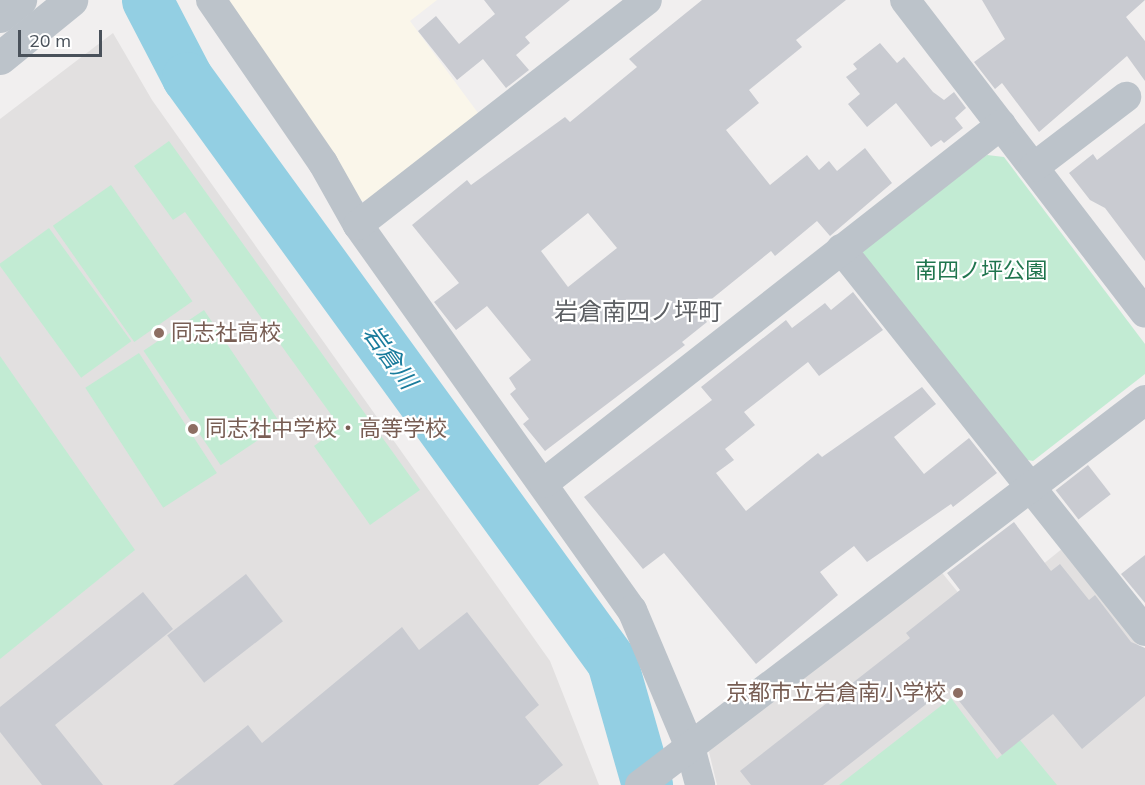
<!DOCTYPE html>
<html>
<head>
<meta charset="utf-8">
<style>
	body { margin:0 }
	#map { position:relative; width:1145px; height:785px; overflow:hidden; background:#f1efef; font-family:Mulish,"Noto Sans JP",sans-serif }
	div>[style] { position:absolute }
	.commercial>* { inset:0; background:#faf6ea }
	.education>* { inset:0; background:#e2e0e0 }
	.green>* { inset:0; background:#c2ebd3; transform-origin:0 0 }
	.river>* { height:51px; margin:-25.5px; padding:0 25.5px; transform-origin:25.5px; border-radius:25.5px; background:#93cfe3 }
	.building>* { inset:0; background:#c9cbd1; transform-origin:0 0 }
	.minor>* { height:30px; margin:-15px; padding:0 15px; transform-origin:15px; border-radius:15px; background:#bcc3ca }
	.tertiary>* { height:33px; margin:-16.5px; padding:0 16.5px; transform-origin:16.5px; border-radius:16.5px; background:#bcc3ca }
	.dots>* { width:16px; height:16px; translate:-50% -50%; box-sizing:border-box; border:3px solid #fff; border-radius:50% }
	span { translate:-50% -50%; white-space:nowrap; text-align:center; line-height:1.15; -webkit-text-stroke:4.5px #fff; paint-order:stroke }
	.park-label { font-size:22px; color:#20754e }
	.education-label { font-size:22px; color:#785e54 }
	.left { translate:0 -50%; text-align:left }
	.right { translate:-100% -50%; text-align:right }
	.neighbourhood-label { font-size:24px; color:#5c5f63 }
	.water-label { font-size:24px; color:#1a7c9c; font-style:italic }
	.scale { position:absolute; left:18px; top:30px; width:84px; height:27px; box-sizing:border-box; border:3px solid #49515a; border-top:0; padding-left:8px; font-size:18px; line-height:21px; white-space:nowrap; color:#49515a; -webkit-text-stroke:4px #fff; paint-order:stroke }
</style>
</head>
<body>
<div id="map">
	<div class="commercial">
		<i style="clip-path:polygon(231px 0,437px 0,410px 21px,481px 117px,374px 200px,361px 201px,225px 5px)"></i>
	</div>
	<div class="education">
		<i style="clip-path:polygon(113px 33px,152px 100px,550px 661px,599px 785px,0 785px,0 119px)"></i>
		<i style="clip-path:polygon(1063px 548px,1145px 654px,1145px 785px,717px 785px,709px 752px,718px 733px,939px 569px,978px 617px)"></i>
	</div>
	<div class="green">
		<i style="clip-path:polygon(169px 141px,420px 490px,370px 525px,314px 446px,340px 427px,185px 212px,173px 220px,134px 166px)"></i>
		<i style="clip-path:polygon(987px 155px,1004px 157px,1145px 344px,1145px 374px,1033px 461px,1017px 458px,863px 261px,863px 248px)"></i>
		<i style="left:111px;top:185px;width:142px;height:71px;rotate:55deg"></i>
		<i style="left:49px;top:228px;width:140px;height:62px;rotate:54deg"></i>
		<i style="left:204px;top:310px;width:138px;height:73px;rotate:56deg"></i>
		<i style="left:139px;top:353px;width:143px;height:64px;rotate:57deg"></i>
		<i style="clip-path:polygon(0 356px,135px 550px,0 659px)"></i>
		<i style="clip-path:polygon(951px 698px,997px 759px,1020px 740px,1057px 785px,839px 785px)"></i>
	</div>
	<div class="river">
		<i style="left:147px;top:0;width:87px;rotate:62.5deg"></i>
		<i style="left:187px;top:77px;width:723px;rotate:54deg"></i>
		<i style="left:612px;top:662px;width:128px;rotate:74.1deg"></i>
	</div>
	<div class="building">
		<i style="clip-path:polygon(484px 0,570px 0,525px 37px,530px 43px,516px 55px,529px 70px,506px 88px,483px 59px,457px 80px,418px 31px,436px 16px,459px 44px,495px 14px)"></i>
		<i style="clip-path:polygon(evenodd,702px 0,846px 0,796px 40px,802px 47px,749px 90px,759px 103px,726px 130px,770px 185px,807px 155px,819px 170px,829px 161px,837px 171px,865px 148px,892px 183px,830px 236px,817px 221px,775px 256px,771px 251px,698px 310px,707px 322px,682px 342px,685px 345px,545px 451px,523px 424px,529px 419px,510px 394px,516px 389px,509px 378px,531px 360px,487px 306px,456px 330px,434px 302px,459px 283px,412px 225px,467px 180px,471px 185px,565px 117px,570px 122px,637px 67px,629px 59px,702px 0,588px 213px,617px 248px,568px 287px,541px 251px,588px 213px)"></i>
		<i style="clip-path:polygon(982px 0,1145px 0,1126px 17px,1145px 41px,1145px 81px,1127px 56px,1039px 132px,1002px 83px,995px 89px,974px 62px,1005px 39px)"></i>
		<i style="clip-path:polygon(880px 43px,897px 63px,904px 57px,933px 92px,944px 100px,954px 92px,966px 108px,955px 118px,963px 128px,944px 143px,941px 140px,931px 147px,896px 103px,867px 127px,848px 104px,860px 94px,846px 77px,857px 69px,853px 64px)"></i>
		<i style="clip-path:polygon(1145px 123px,1145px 261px,1105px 208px,1090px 200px,1069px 173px,1093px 154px,1097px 160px)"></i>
		<i style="clip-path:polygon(853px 292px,883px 330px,819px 376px,808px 362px,744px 412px,755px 425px,725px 449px,734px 460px,716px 473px,746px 511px,818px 453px,822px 457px,922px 387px,936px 404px,894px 437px,924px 474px,969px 438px,997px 473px,953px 507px,951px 504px,867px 562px,854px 546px,820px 572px,838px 595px,756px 664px,664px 553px,643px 569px,584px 497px,712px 400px,701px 387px,786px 320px,792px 328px,825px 303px,831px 310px)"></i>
		<i style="left:1088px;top:465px;width:37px;height:41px;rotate:52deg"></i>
		<i style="clip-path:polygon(1014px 522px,1051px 571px,1060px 564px,1089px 600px,1095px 595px,1131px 642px,1145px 648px,1145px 696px,1082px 749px,1053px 714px,1002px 755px,948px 687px,823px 785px,751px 785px,740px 771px,910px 638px,906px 633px,960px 590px,947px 573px)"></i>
		<i style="clip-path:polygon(1145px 555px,1145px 603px,1121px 574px)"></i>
		<i style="left:246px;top:574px;width:60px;height:100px;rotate:52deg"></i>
		<i style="clip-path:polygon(143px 592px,173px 629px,55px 725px,103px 785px,42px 785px,0 732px,0 707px)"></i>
		<i style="clip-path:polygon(467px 612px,539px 705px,525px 717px,563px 765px,538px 785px,173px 785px,248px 725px,262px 743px,402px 627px,419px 650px)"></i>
	</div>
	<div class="minor">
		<i style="left:211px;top:0;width:198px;rotate:55.5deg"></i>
		<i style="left:323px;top:163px;width:71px;rotate:60.6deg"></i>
		<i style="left:358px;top:225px;width:473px;rotate:54.6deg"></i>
		<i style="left:632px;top:610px;width:149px;rotate:67.1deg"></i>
		<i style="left:690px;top:747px;width:39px;rotate:75deg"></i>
		<i style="left:905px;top:0;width:394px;rotate:52.5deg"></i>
		<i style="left:1034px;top:167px;width:116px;rotate:-37.3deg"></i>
		<i style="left:358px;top:225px;width:366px;rotate:-37.9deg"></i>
		<i style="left:841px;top:249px;width:488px;rotate:51.5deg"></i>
		<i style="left:544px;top:483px;width:581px;rotate:-38.07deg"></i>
		<i style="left:640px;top:785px;width:635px;rotate:-37.32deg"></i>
	</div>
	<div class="tertiary">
		<i style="left:0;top:16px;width:26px;rotate:-39deg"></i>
		<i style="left:0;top:58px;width:92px;rotate:-39.2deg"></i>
	</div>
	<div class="dots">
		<i style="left:159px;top:333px;background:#8d6e63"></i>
		<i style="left:193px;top:429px;background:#8d6e63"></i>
		<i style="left:958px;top:693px;background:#8d6e63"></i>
	</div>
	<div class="park-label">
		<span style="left:981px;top:271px">南四ノ坪公園</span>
	</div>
	<div class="education-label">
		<span class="left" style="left:171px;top:333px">同志社高校</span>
		<span class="left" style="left:205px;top:429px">同志社中学校・高等学校</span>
		<span class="right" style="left:946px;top:693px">京都市立岩倉南小学校</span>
	</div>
	<div class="neighbourhood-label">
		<span style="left:638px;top:312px">岩倉南四ノ坪町</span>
	</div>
	<div class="water-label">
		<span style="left:390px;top:357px;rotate:54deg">岩倉川</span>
	</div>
	<div class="scale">20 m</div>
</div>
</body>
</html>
